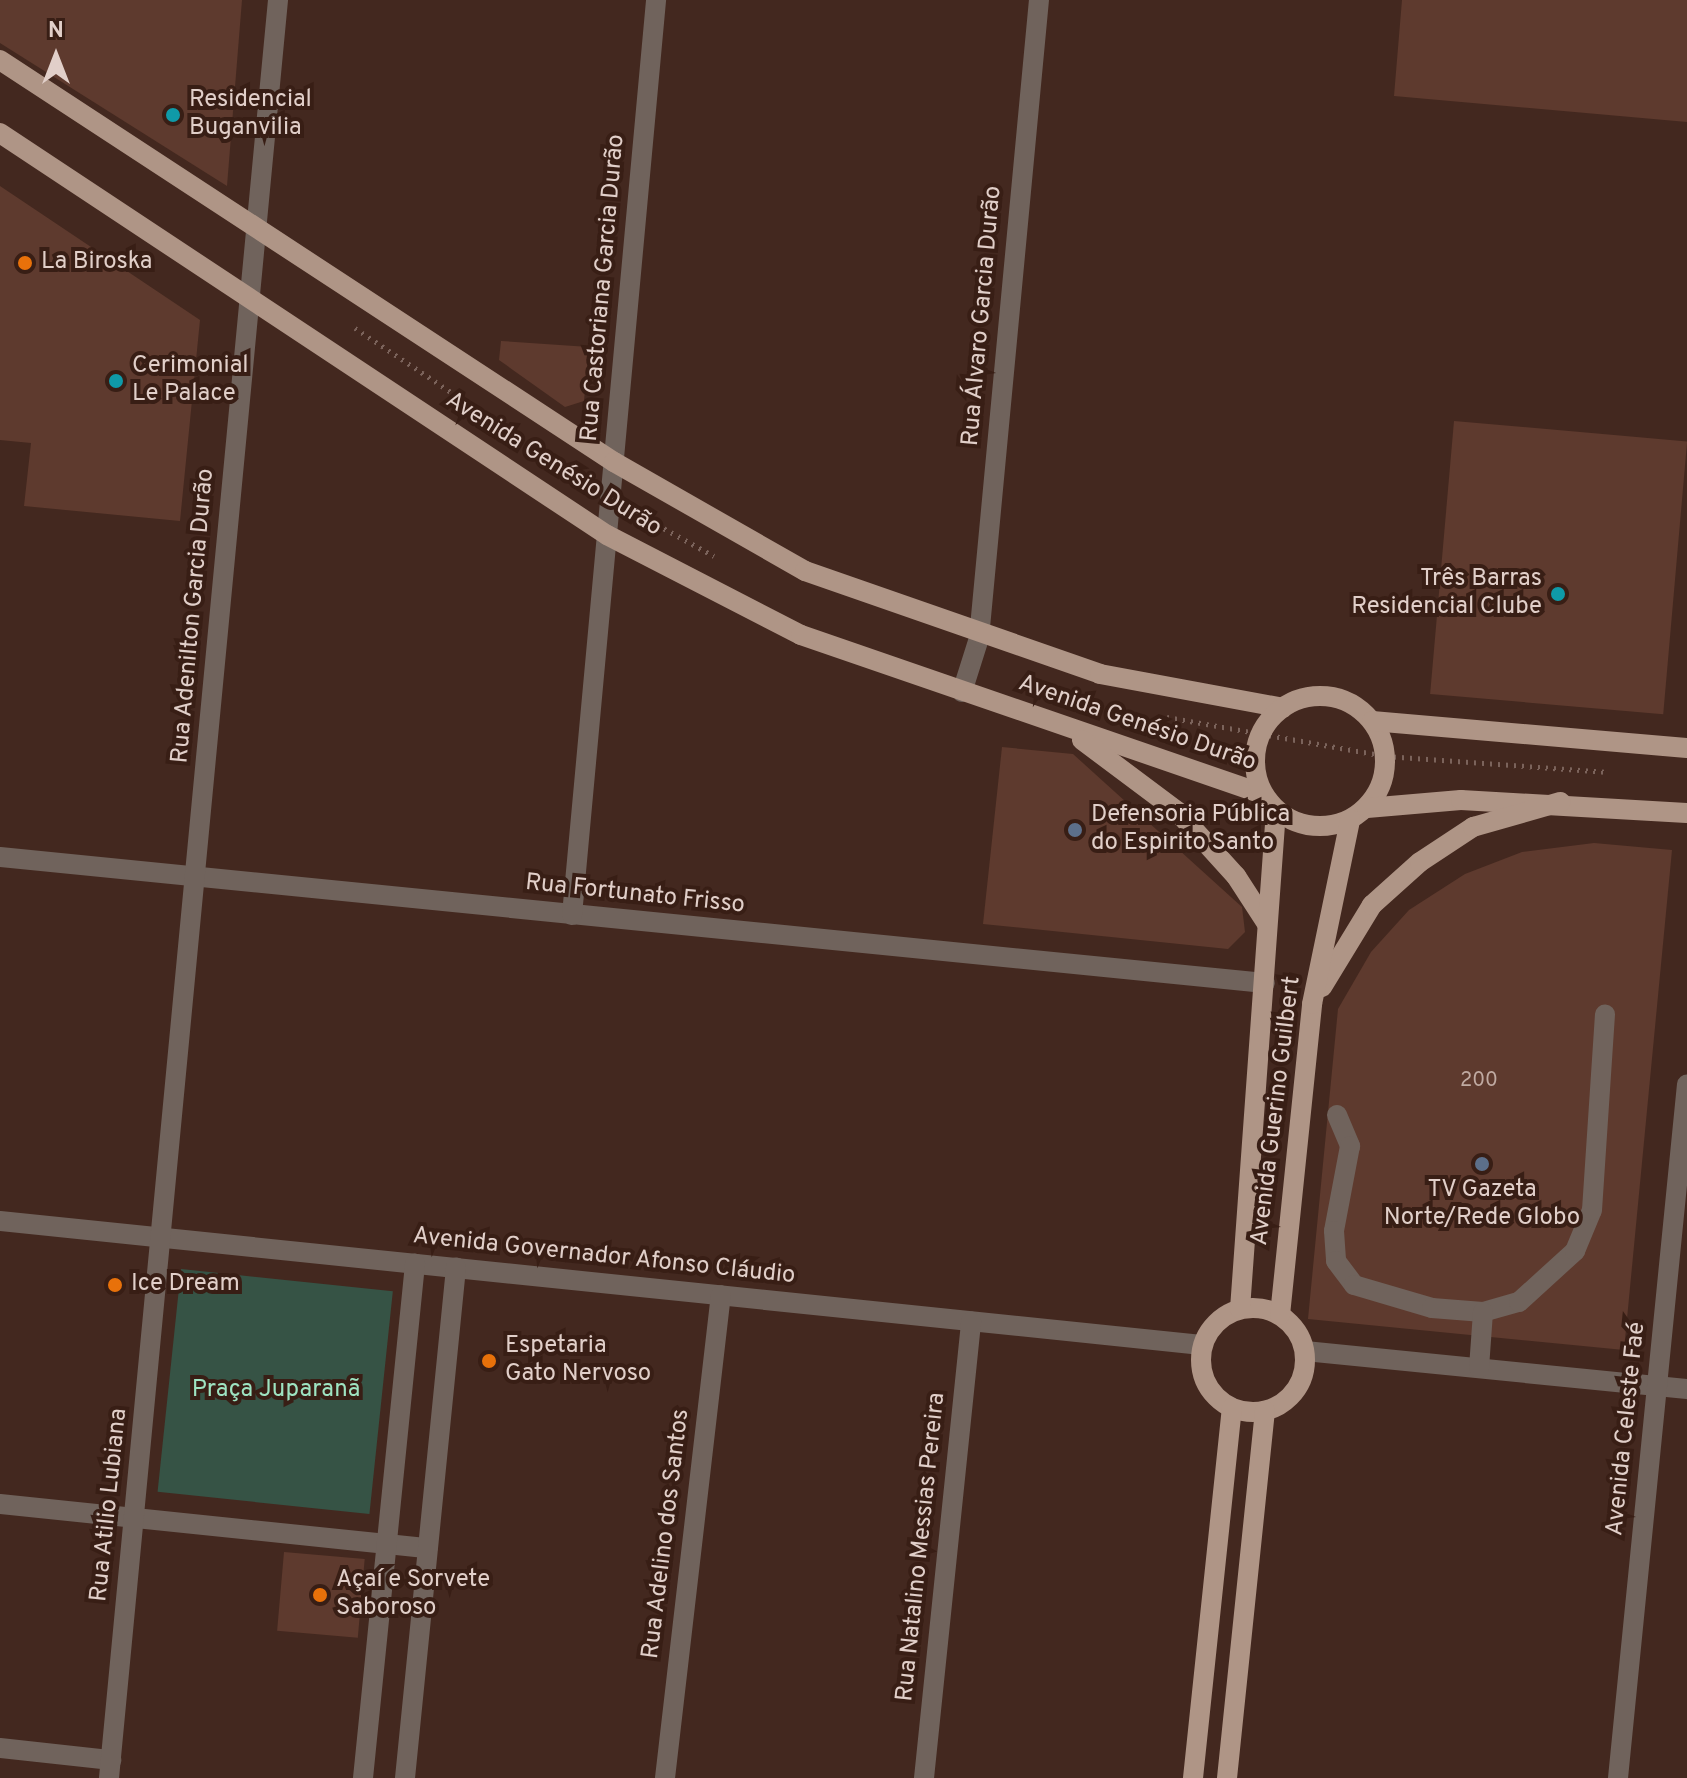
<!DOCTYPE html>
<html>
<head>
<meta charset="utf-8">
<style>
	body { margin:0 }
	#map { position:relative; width:1687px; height:1778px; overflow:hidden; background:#43281f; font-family:Overpass,sans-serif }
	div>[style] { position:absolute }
	.green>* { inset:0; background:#365345; transform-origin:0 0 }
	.building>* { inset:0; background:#5e3a2e; transform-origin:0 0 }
	.path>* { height:5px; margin-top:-2.5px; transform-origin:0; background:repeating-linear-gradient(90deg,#7b635b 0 2px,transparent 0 8px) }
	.minor>* { height:20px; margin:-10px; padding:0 10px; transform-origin:10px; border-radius:10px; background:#70635c }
	.major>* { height:20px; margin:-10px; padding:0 10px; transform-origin:10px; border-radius:10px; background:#af9586 }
	.major>.ring { margin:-10px; padding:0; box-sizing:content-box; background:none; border:20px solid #af9586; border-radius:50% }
	.dots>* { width:22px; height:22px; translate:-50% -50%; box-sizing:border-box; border:4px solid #381e15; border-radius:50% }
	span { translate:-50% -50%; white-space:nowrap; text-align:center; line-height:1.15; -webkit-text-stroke:8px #381e15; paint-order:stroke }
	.number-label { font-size:20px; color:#c0aaa2 }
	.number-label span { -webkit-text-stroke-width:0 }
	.poi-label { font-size:24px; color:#e1cfc9 }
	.left { translate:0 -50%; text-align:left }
	.right { translate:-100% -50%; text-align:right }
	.street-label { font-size:24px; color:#e1cfc9 }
	.park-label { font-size:24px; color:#9ee4c2 }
	.north { position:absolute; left:16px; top:16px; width:80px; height:80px; -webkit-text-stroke:6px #381e15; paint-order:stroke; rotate:0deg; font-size:22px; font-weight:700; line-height:32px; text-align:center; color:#e1cfc9 }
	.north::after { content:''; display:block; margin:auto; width:28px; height:36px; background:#e1cfc9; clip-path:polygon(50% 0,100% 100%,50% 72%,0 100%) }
</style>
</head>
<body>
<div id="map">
	<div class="green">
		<i style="left:181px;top:1269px;width:213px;height:224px;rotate:6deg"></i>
	</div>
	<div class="building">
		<i style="clip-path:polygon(0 0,242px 0,227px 186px,0 43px)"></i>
		<i style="clip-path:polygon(1402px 0,1687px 0,1687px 122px,1394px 96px)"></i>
		<i style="clip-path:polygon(0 186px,200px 320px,180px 521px,24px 506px,31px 443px,0 440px)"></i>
		<i style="clip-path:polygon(501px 341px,589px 347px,584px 401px,565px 407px,499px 360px)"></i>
		<i style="left:1454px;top:421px;width:234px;height:274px;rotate:5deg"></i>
		<i style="clip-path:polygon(1002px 747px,1073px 754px,1242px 907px,1245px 932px,1228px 949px,983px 924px)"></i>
		<i style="clip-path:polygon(1594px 843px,1672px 850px,1624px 1350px,1308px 1319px,1338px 1009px,1371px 952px,1409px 910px,1465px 874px,1522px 852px)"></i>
		<i style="left:284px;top:1552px;width:81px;height:79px;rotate:5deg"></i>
	</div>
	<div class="path">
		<i style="left:355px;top:328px;width:278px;rotate:33.7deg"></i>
		<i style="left:636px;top:513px;width:89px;rotate:28.9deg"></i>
		<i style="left:1167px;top:717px;width:222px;rotate:10.1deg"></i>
		<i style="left:1386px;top:756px;width:223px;rotate:4.1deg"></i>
	</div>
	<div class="minor">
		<i style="left:962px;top:692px;width:57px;rotate:-72.5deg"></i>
		<i style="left:979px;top:638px;width:641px;rotate:-84.63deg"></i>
		<i style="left:0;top:857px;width:1271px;rotate:5.69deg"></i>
		<i style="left:572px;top:915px;width:919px;rotate:-84.75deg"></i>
		<i style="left:1337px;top:1115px;width:34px;rotate:67deg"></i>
		<i style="left:1350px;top:1146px;width:86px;rotate:100.7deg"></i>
		<i style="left:1334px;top:1231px;width:30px;rotate:86deg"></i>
		<i style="left:1336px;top:1261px;width:30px;rotate:53deg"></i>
		<i style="left:1354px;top:1285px;width:81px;rotate:16.4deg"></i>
		<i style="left:1432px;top:1308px;width:51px;rotate:4.5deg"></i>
		<i style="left:1483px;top:1312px;width:37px;rotate:-16deg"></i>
		<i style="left:1519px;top:1302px;width:76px;rotate:-42.3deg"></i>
		<i style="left:1575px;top:1251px;width:44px;rotate:-67.5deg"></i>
		<i style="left:1592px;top:1210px;width:196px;rotate:-86.2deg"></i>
		<i style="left:0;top:1221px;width:1208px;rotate:5.89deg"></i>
		<i style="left:1305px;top:1351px;width:384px;rotate:5.7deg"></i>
		<i style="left:1479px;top:1368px;width:56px;rotate:-85.9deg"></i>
		<i style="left:0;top:1504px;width:430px;rotate:5.9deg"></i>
		<i style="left:0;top:1748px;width:112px;rotate:6.2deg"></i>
		<i style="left:109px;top:1778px;width:1786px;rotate:-84.57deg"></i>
		<i style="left:363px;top:1778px;width:517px;rotate:-84.22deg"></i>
		<i style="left:405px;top:1778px;width:513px;rotate:-84.29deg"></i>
		<i style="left:665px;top:1778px;width:486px;rotate:-83.4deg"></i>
		<i style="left:924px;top:1778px;width:459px;rotate:-84.1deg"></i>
		<i style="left:1618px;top:1778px;width:697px;rotate:-84.32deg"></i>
	</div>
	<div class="major">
		<i style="left:0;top:60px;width:734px;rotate:33.21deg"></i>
		<i style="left:614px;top:462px;width:220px;rotate:29.7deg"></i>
		<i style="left:805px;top:571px;width:312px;rotate:19.2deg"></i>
		<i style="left:1100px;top:674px;width:186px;rotate:10.5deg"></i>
		<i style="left:0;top:133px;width:728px;rotate:33.52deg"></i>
		<i style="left:607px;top:535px;width:218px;rotate:27.3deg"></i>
		<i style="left:801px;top:635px;width:489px;rotate:19deg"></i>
		<i class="ring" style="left:1255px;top:696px;width:110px;height:110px"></i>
		<i style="left:1372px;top:721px;width:316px;rotate:4.9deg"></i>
		<i style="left:1082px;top:740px;width:119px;rotate:36.8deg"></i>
		<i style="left:1177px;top:811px;width:88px;rotate:47.8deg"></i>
		<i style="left:1236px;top:876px;width:57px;rotate:57.1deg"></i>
		<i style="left:1367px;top:808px;width:94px;rotate:-4.9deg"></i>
		<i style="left:1461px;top:800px;width:226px;rotate:3.3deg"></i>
		<i style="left:1322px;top:987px;width:96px;rotate:-58.6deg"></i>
		<i style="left:1372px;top:905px;width:64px;rotate:-41.9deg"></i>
		<i style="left:1420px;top:862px;width:64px;rotate:-33.4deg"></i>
		<i style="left:1473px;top:827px;width:91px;rotate:-16deg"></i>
		<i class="ring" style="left:1201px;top:1308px;width:84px;height:84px"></i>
		<i style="left:1240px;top:1309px;width:500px;rotate:-85.87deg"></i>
		<i style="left:1280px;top:1315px;width:313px;rotate:-84.1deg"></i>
		<i style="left:1312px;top:1004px;width:188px;rotate:-78.3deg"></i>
		<i style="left:1193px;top:1778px;width:372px;rotate:-84deg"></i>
		<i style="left:1227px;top:1778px;width:369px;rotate:-84.1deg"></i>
	</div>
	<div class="dots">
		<i style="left:173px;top:115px;background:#0f9aa8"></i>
		<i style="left:25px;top:263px;background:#e8710a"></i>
		<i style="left:116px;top:381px;background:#0f9aa8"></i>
		<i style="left:1558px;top:594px;background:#0f9aa8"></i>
		<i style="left:1075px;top:830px;background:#5c6f8a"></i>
		<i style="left:1482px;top:1164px;background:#5c6f8a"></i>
		<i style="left:115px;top:1285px;background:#e8710a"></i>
		<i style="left:489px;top:1361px;background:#e8710a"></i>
		<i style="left:320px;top:1595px;background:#e8710a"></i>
	</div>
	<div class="number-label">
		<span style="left:1479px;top:1081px">200</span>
	</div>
	<div class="poi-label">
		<span class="left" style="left:189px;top:115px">Residencial<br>Buganvilia</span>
		<span class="left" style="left:41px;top:263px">La Biroska</span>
		<span class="left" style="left:132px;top:381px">Cerimonial<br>Le Palace</span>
		<span class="right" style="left:1542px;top:594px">Três Barras<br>Residencial Clube</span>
		<span class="left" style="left:1091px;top:830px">Defensoria Pública<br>do Espirito Santo</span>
		<span style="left:1482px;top:1205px">TV Gazeta<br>Norte/Rede Globo</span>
		<span class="left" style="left:131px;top:1285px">Ice Dream</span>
		<span class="left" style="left:505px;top:1361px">Espetaria<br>Gato Nervoso</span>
		<span class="left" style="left:336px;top:1595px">Açaí e Sorvete<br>Saboroso</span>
	</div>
	<div class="street-label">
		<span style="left:604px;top:288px;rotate:-85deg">Rua Castoriana Garcia Durão</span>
		<span style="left:983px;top:316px;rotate:-85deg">Rua Álvaro Garcia Durão</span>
		<span style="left:553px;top:465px;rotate:32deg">Avenida Genésio Durão</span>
		<span style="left:194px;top:616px;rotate:-85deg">Rua Adenilton Garcia Durão</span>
		<span style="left:1137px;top:724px;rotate:19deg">Avenida Genésio Durão</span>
		<span style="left:635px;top:895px;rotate:6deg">Rua Fortunato Frisso</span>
		<span style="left:1277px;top:1111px;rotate:-83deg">Avenida Guerino Guilbert</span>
		<span style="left:604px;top:1257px;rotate:6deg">Avenida Governador Afonso Cláudio</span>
		<span style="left:1627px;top:1429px;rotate:-84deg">Avenida Celeste Faé</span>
		<span style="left:110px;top:1505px;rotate:-84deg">Rua Atilio Lubiana</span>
		<span style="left:667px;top:1534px;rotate:-83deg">Rua Adelino dos Santos</span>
		<span style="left:922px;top:1547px;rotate:-84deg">Rua Natalino Messias Pereira</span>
	</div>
	<div class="park-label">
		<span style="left:276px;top:1391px">Praça Juparanã</span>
	</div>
	<div class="north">N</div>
</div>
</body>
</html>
